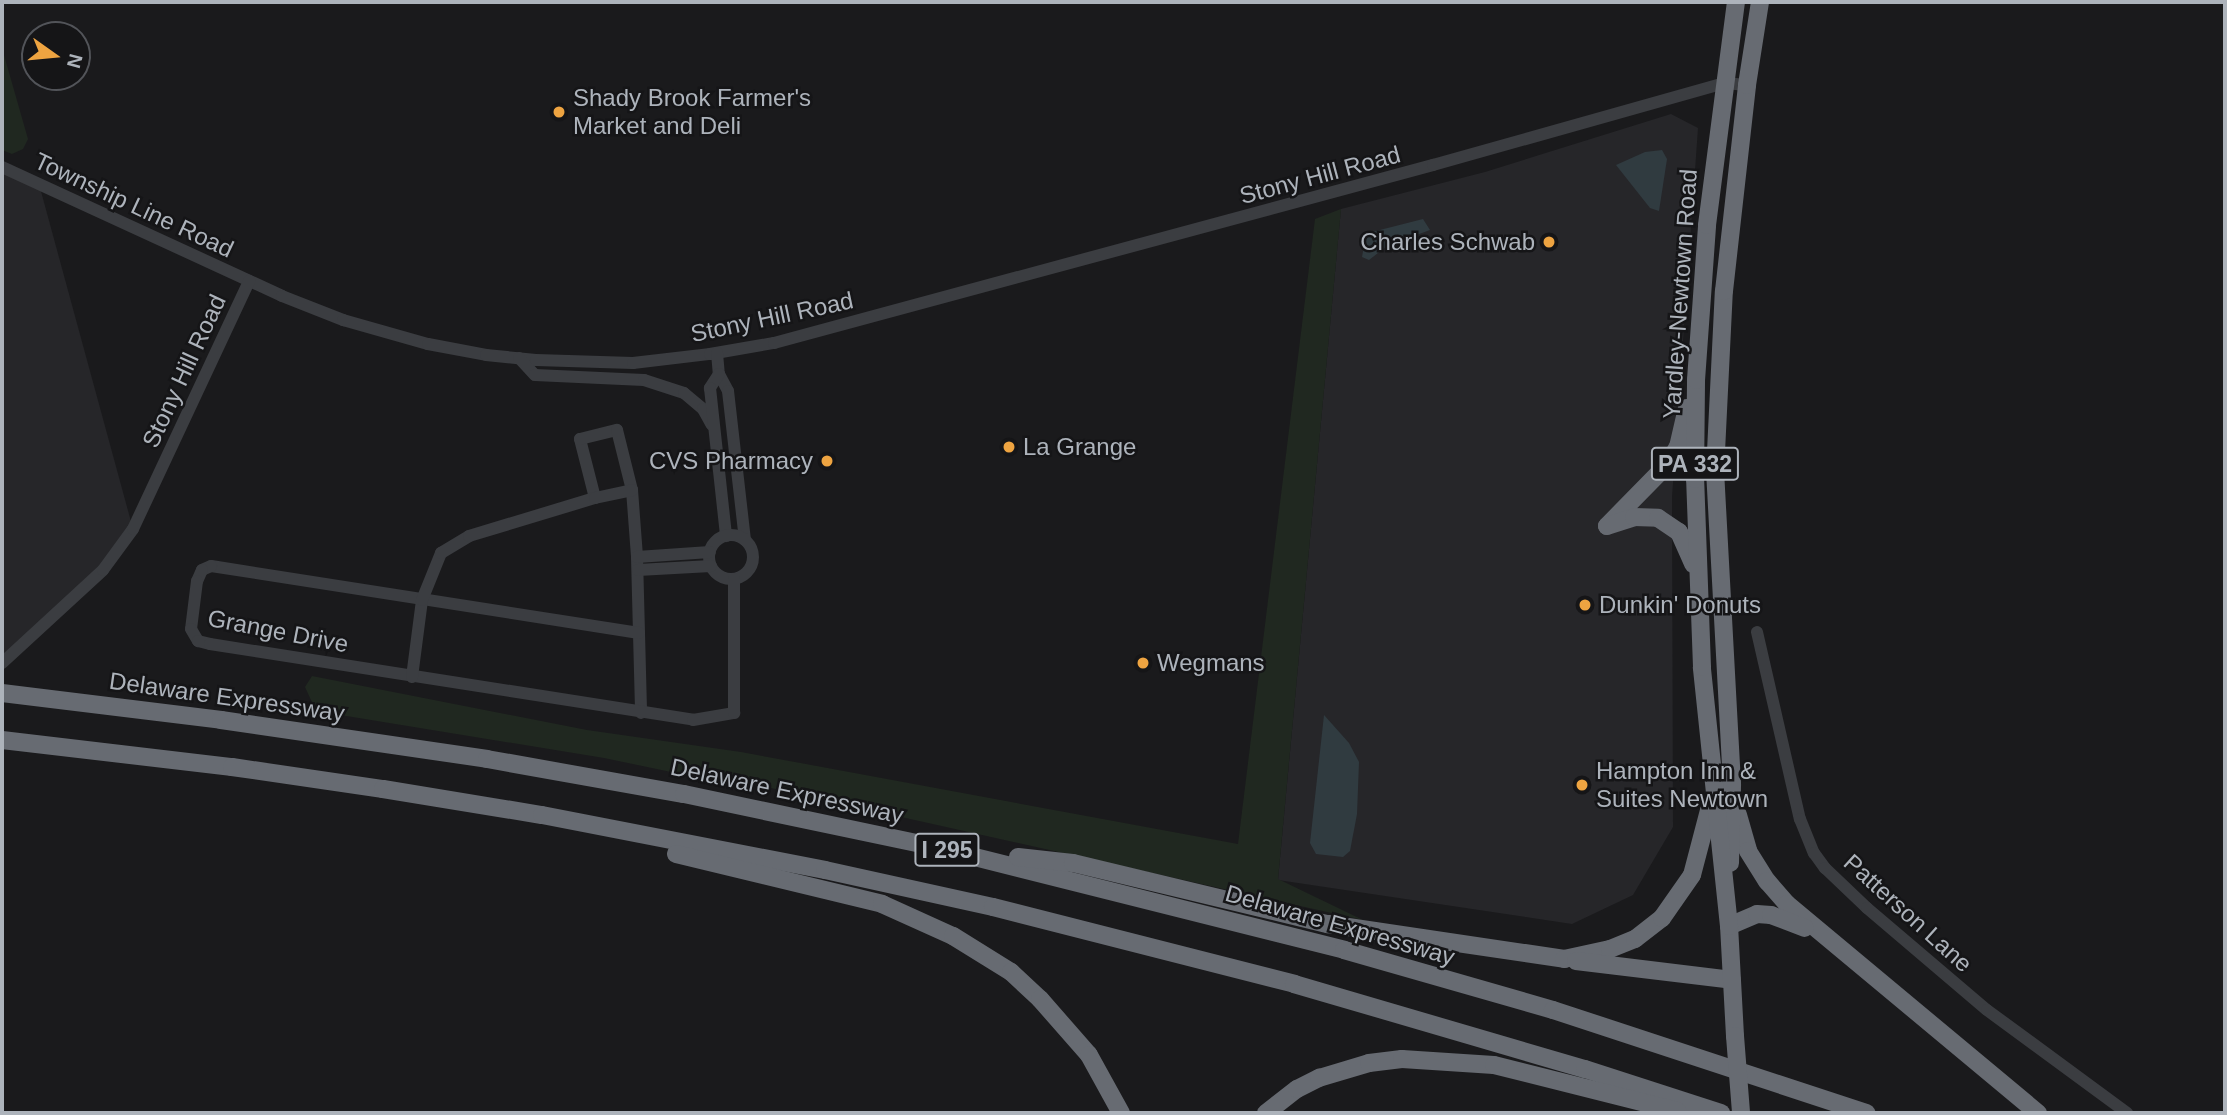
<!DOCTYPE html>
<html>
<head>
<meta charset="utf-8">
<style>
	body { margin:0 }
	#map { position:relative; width:2227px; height:1115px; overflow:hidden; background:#1a1a1c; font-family:Helvetica,sans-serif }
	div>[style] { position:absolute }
	.built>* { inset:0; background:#262629 }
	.green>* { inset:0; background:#202820 }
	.water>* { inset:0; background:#303b40 }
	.minor>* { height:12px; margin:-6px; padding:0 6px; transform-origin:6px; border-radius:6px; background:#3b3d41 }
	.minor>.ring { margin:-6px; padding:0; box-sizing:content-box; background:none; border:12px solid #3b3d41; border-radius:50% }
	.highway>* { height:18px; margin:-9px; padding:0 9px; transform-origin:9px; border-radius:9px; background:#676b72 }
	.highway-bridge>* { height:18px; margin:-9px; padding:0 9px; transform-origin:9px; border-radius:9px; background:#676b72 }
	.dots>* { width:19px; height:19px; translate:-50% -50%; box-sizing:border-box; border:4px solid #151517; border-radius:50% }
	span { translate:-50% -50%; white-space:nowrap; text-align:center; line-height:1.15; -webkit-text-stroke:5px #151517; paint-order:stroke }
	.shield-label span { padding:2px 5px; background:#151517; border:2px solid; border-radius:5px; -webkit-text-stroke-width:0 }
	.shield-label { font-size:23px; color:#adb3bb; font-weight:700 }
	.poi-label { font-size:24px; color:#adb3bb }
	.left { translate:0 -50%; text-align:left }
	.right { translate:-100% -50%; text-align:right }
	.street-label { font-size:24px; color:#adb3bb }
	.frame { position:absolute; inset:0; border:4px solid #adb3bb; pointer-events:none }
	.north { position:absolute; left:21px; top:21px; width:70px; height:70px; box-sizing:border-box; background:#151517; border:2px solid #525459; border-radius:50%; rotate:105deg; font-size:19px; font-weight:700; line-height:28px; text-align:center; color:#adb3bb }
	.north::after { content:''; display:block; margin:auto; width:24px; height:32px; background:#eea441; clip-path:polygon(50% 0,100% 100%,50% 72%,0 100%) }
</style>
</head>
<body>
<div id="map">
	<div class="built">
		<i style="clip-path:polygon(1671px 114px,1698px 128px,1672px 497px,1673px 827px,1633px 895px,1572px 924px,1278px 880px,1341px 209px,1485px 172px)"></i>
		<i style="clip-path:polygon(2px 167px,39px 184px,133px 529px,116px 553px,2px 663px)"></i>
	</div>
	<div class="green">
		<i style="clip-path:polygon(2px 48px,28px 139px,23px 149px,12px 154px,2px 150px)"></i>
		<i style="clip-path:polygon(1341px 209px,1278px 879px,1363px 920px,740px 781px,719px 782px,604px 758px,316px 711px,305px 687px,312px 676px,587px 730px,741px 752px,1238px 844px,1315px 219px)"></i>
	</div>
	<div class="water">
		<i style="clip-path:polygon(1662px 150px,1667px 159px,1659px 211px,1650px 208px,1616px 165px,1645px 152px)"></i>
		<i style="clip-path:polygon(1423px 219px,1430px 230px,1387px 246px,1369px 260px,1362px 257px,1365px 240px,1372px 232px)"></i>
		<i style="clip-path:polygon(1324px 715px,1349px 743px,1359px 762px,1357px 814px,1350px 851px,1343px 857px,1316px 854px,1310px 843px)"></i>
	</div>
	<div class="minor">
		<i style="left:2px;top:167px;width:308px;rotate:24.7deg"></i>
		<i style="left:282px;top:296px;width:66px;rotate:21.5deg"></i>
		<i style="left:343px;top:320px;width:88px;rotate:15.8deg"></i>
		<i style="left:428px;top:344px;width:59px;rotate:10.7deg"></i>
		<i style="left:486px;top:355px;width:50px;rotate:5.7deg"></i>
		<i style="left:536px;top:360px;width:97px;rotate:1.8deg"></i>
		<i style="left:633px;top:363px;width:78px;rotate:-6.7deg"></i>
		<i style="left:710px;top:354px;width:65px;rotate:-9.8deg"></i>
		<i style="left:774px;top:343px;width:683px;rotate:-15.12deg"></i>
		<i style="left:1433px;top:165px;width:302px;rotate:-15.7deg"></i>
		<i style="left:1724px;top:83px;width:23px;rotate:5deg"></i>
		<i style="left:717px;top:353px;width:21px;rotate:85deg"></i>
		<i style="left:719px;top:374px;width:19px;rotate:62deg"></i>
		<i style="left:728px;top:391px;width:150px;rotate:83.5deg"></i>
		<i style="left:519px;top:358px;width:23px;rotate:47deg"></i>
		<i style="left:535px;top:375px;width:109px;rotate:2.6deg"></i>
		<i style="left:644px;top:380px;width:42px;rotate:18deg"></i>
		<i style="left:684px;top:393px;width:25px;rotate:40deg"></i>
		<i style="left:703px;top:409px;width:18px;rotate:61deg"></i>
		<i style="left:719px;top:374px;width:17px;rotate:123deg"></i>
		<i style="left:710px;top:388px;width:149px;rotate:83.8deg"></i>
		<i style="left:595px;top:498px;width:61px;rotate:-104.3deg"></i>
		<i style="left:580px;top:439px;width:38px;rotate:-14deg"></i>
		<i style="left:617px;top:430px;width:62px;rotate:76deg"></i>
		<i style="left:632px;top:490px;width:67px;rotate:85.7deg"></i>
		<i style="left:637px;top:557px;width:156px;rotate:88.5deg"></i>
		<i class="ring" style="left:709px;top:535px;width:32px;height:32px"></i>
		<i style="left:637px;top:557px;width:73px;rotate:-3.9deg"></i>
		<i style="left:638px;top:570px;width:73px;rotate:-3.1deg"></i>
		<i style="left:1757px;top:632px;width:192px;rotate:77.1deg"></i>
		<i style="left:1800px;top:819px;width:37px;rotate:68deg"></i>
		<i style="left:1814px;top:853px;width:19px;rotate:54deg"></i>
		<i style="left:1825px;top:868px;width:58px;rotate:43.6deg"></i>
		<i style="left:1867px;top:908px;width:157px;rotate:40.4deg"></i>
		<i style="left:1987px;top:1010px;width:174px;rotate:36.3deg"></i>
		<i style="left:639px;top:633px;width:433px;rotate:-171.1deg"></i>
		<i style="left:211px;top:566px;width:10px;rotate:156deg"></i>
		<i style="left:202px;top:570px;width:12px;rotate:114deg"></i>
		<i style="left:197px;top:581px;width:48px;rotate:97.1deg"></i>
		<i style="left:191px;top:629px;width:14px;rotate:60deg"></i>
		<i style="left:198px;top:641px;width:12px;rotate:14deg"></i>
		<i style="left:210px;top:644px;width:489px;rotate:8.9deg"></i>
		<i style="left:693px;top:720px;width:42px;rotate:-9.7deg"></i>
		<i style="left:734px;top:713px;width:134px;rotate:-90deg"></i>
		<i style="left:2px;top:663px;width:137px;rotate:-42.6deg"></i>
		<i style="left:103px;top:570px;width:51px;rotate:-53.8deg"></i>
		<i style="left:133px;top:529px;width:274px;rotate:-64.9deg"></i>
		<i style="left:412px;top:677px;width:78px;rotate:-82.6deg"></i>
		<i style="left:422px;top:600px;width:51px;rotate:-68deg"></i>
		<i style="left:441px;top:553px;width:33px;rotate:-31deg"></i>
		<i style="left:469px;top:536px;width:132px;rotate:-16.8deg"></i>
		<i style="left:595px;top:498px;width:38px;rotate:-12deg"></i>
	</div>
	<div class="highway">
		<i style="left:1607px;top:526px;width:86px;rotate:-45.5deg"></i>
		<i style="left:1667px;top:465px;width:21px;rotate:-59deg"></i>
		<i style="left:1678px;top:447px;width:40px;rotate:-77deg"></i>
		<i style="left:1607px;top:526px;width:28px;rotate:-18deg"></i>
		<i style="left:1634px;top:517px;width:24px;rotate:2deg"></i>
		<i style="left:1658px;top:518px;width:25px;rotate:34deg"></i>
		<i style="left:1679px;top:532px;width:35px;rotate:66deg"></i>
		<i style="left:2px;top:693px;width:221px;rotate:7deg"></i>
		<i style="left:221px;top:720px;width:269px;rotate:8.3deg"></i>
		<i style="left:487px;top:759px;width:200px;rotate:10.1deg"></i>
		<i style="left:684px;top:794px;width:257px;rotate:11.9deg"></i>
		<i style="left:935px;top:847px;width:422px;rotate:14.1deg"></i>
		<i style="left:1344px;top:950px;width:217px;rotate:16deg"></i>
		<i style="left:1553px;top:1010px;width:330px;rotate:18.2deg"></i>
		<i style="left:2px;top:740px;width:232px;rotate:6.7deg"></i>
		<i style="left:232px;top:767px;width:153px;rotate:8.3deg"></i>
		<i style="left:383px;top:789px;width:161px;rotate:9.3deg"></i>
		<i style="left:542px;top:815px;width:288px;rotate:11deg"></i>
		<i style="left:825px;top:870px;width:172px;rotate:12.4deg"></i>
		<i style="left:993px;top:907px;width:311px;rotate:14.3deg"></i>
		<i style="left:1294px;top:984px;width:303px;rotate:16.3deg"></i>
		<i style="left:1585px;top:1069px;width:143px;rotate:17.9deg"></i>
		<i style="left:1738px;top:815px;width:37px;rotate:74deg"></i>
		<i style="left:1748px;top:851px;width:36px;rotate:58deg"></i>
		<i style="left:1767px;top:881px;width:30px;rotate:49deg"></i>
		<i style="left:1787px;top:904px;width:327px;rotate:39.8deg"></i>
		<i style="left:676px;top:854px;width:212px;rotate:13.6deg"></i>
		<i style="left:882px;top:904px;width:78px;rotate:24.3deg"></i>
		<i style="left:953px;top:936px;width:68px;rotate:31.8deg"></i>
		<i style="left:1011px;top:972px;width:40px;rotate:43deg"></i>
		<i style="left:1040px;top:999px;width:74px;rotate:48.8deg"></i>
		<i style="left:1089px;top:1055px;width:66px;rotate:61.1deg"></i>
		<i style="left:1018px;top:857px;width:55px;rotate:6.2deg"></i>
		<i style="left:1073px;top:863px;width:262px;rotate:13.5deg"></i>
		<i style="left:1328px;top:924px;width:239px;rotate:8.4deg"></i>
		<i style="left:1564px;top:959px;width:47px;rotate:-12.3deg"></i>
		<i style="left:1610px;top:949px;width:27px;rotate:-22deg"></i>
		<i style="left:1635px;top:939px;width:34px;rotate:-38deg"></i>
		<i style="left:1662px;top:918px;width:52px;rotate:-55.1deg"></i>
		<i style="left:1692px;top:875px;width:67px;rotate:-75.3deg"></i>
		<i style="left:1730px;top:863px;width:79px;rotate:-88.5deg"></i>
		<i style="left:1732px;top:784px;width:312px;rotate:-93.1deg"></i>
		<i style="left:1715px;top:472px;width:181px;rotate:-87.2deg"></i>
		<i style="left:1724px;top:291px;width:207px;rotate:-83.6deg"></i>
		<i style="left:1747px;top:85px;width:84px;rotate:-81.1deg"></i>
		<i style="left:1729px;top:926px;width:30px;rotate:-23deg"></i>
		<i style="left:1757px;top:914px;width:14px;rotate:4deg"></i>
		<i style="left:1771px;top:915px;width:36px;rotate:21deg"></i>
		<i style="left:1576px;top:961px;width:157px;rotate:6.9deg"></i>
		<i style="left:1735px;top:1036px;width:110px;rotate:-93.1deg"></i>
		<i style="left:1729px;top:926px;width:260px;rotate:-96deg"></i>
		<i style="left:1702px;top:667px;width:188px;rotate:-92.1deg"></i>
		<i style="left:1695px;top:479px;width:99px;rotate:-89.4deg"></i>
		<i style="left:1696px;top:380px;width:155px;rotate:-85.9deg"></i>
		<i style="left:1707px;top:225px;width:225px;rotate:-82.6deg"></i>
		<i style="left:1266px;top:1113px;width:39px;rotate:-38deg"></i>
		<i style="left:1297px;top:1089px;width:25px;rotate:-27deg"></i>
		<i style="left:1319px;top:1078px;width:52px;rotate:-16.7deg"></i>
		<i style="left:1369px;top:1063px;width:33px;rotate:-7deg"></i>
		<i style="left:1402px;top:1059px;width:92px;rotate:3.7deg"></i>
		<i style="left:1494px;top:1065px;width:189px;rotate:14.1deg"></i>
	</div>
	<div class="highway-bridge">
		<i style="left:1735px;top:1036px;width:77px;rotate:85.5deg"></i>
	</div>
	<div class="dots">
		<i style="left:559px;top:112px;background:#eea441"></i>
		<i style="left:1549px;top:242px;background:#eea441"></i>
		<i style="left:1009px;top:447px;background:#eea441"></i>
		<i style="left:827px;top:461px;background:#eea441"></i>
		<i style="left:1585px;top:605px;background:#eea441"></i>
		<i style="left:1143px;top:663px;background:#eea441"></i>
		<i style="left:1582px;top:785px;background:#eea441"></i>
	</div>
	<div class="shield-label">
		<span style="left:1695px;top:464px">PA 332</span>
		<span style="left:947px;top:850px">I 295</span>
	</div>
	<div class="poi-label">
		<span class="left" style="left:573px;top:112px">Shady Brook Farmer's<br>Market and Deli</span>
		<span class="right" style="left:1535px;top:242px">Charles Schwab</span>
		<span class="left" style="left:1023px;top:447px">La Grange</span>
		<span class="right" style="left:813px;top:461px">CVS Pharmacy</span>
		<span class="left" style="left:1599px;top:605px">Dunkin' Donuts</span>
		<span class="left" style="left:1157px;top:663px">Wegmans</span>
		<span class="left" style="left:1596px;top:785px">Hampton Inn &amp;<br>Suites Newtown</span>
	</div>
	<div class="street-label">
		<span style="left:1320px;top:175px;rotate:-15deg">Stony Hill Road</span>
		<span style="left:134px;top:205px;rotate:25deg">Township Line Road</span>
		<span style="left:1680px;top:294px;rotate:-86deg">Yardley-Newtown Road</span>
		<span style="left:772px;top:317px;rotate:-12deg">Stony Hill Road</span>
		<span style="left:184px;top:371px;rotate:-65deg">Stony Hill Road</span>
		<span style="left:278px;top:631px;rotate:11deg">Grange Drive</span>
		<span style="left:227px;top:697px;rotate:8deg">Delaware Expressway</span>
		<span style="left:787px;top:791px;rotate:12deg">Delaware Expressway</span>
		<span style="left:1908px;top:913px;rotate:42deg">Patterson Lane</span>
		<span style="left:1340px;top:925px;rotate:16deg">Delaware Expressway</span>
	</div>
	<div class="frame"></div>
	<div class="north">N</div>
</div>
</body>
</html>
